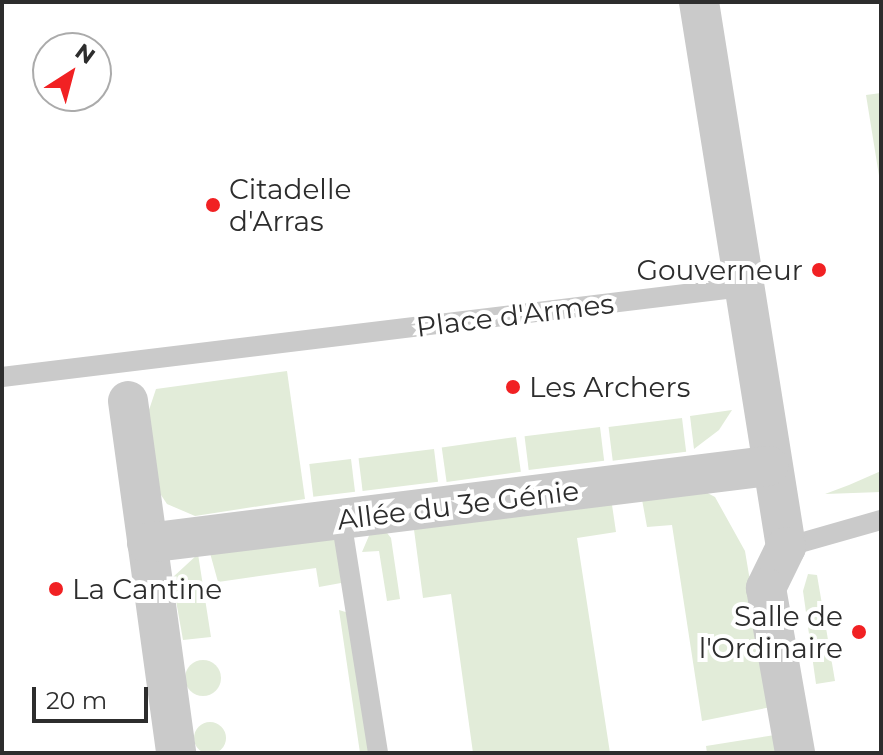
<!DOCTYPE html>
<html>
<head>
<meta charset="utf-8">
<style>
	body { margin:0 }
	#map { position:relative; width:883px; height:755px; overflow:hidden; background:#fff; font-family:Montserrat,sans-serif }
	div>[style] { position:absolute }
	.green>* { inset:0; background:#e2ecd9; transform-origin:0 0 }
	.round { border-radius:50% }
	.service>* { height:20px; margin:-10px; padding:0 10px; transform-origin:10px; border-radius:10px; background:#cacaca }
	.minor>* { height:40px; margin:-20px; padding:0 20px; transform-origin:20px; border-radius:20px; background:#cacaca }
	.dots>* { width:22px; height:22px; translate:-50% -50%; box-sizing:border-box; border:4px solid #fff; border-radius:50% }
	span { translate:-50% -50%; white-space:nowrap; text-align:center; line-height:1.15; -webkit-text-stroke:8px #fff; paint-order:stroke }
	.poi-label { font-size:28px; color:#2d2d2d }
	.left { translate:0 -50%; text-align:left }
	.right { translate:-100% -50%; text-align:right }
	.street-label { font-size:28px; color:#2d2d2d }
	.frame { position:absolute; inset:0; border:4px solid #2d2d2d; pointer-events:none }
	.north { position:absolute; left:32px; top:32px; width:80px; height:80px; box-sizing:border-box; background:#fff; border:2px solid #ababab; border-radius:50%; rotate:36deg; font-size:22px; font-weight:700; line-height:32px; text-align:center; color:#2d2d2d }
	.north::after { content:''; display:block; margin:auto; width:28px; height:36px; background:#f12123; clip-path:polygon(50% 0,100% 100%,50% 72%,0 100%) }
	.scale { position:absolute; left:32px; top:687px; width:116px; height:36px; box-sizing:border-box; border:4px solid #2d2d2d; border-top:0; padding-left:10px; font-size:24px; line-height:28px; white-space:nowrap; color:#2d2d2d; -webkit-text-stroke:6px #fff; paint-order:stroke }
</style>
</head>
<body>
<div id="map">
	<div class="green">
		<i style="clip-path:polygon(881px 93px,881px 188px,866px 95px)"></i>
		<i style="clip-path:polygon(287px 371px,305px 499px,195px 516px,167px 504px,159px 492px,148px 413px,156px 389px)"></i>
		<i style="clip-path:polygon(732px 410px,719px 430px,694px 449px,690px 416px)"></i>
		<i style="left:682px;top:418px;width:34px;height:74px;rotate:83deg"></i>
		<i style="left:600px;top:427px;width:34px;height:76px;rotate:83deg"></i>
		<i style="left:516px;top:437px;width:35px;height:75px;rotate:82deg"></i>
		<i style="left:434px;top:449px;width:33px;height:76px;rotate:83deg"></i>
		<i style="left:351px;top:459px;width:33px;height:42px;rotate:83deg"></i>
		<i style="clip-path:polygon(881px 471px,881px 492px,825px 494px,849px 485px)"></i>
		<i style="clip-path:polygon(698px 488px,715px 497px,745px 551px,771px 707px,702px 721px,672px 525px,647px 527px,641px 494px)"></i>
		<i style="clip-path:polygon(611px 498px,616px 532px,577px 538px,610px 753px,473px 753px,451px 594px,423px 598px,413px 522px)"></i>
		<i style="clip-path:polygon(384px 529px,391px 538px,400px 599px,387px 601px,379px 551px,362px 552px,371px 531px)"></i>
		<i style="clip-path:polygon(319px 534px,339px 540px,341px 583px,319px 587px,316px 568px,218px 582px,210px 553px)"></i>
		<i style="clip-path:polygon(198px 554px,211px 637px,183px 640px,172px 578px)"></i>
		<i style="clip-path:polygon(808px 574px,817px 575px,835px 681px,816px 684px,803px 591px)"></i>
		<i style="clip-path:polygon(339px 610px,352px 614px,374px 753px,360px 753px)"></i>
		<i class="round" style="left:185px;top:660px;width:36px;height:36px"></i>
		<i class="round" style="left:194px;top:722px;width:32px;height:32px"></i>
		<i style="clip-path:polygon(775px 735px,778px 753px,707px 753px,706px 746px)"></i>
	</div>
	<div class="service">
		<i style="left:2px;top:377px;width:746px;rotate:-6.93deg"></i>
		<i style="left:341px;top:519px;width:237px;rotate:81deg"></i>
		<i style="left:786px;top:547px;width:99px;rotate:-15.9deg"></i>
	</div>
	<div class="minor">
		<i style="left:699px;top:2px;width:552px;rotate:80.93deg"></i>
		<i style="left:786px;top:547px;width:46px;rotate:116deg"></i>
		<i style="left:766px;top:588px;width:168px;rotate:80deg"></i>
		<i style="left:128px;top:401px;width:355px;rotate:82.2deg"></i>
		<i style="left:147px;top:543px;width:626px;rotate:-7.07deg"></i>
	</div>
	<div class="dots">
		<i style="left:213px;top:205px;background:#f12123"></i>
		<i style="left:819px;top:270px;background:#f12123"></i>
		<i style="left:513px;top:387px;background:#f12123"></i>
		<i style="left:56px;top:589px;background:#f12123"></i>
		<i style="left:859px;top:632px;background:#f12123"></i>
	</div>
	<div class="poi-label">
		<span class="left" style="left:229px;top:205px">Citadelle<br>d'Arras</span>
		<span class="right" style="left:803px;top:270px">Gouverneur</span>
		<span class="left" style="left:529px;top:387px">Les Archers</span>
		<span class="left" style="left:72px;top:589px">La Cantine</span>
		<span class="right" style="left:843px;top:632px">Salle de<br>l'Ordinaire</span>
	</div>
	<div class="street-label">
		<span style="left:515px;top:315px;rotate:-7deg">Place d'Armes</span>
		<span style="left:458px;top:505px;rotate:-7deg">Allée du 3e Génie</span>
	</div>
	<div class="frame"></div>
	<div class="north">N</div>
	<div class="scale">20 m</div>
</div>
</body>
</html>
